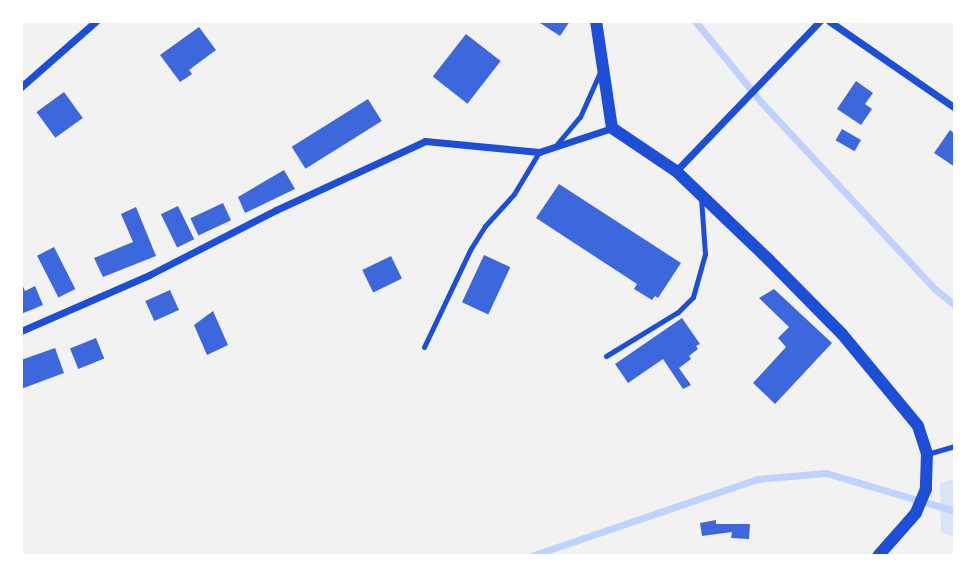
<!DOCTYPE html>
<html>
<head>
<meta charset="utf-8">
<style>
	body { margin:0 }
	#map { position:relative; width:976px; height:577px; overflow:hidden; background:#f2f2f2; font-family:"Libre Baskerville",serif }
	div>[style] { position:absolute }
	.green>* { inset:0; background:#dbe4f7 }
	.stream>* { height:7px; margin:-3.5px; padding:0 3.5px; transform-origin:3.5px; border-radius:3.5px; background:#bfd3fe }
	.building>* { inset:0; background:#3d67dc; transform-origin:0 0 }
	.service>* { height:5px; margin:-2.5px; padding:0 2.5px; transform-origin:2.5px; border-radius:2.5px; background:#1d4ed8 }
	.minor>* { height:7px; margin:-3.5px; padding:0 3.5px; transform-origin:3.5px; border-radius:3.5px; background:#1d4ed8 }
	.tertiary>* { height:12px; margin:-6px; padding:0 6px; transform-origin:6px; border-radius:6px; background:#1d4ed8 }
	span { translate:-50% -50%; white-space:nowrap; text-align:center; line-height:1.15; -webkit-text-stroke:7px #fff; paint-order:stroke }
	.frame { position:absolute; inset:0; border:23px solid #fff; pointer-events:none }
</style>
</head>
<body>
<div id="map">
	<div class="green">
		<i style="clip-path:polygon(955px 478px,955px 538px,941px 532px,940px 484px)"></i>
	</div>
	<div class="stream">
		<i style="left:695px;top:21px;width:104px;rotate:50.8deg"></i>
		<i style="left:761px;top:102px;width:255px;rotate:47.1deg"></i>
		<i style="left:935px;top:289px;width:26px;rotate:39deg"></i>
		<i style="left:531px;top:556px;width:239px;rotate:-18.8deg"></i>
		<i style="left:757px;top:479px;width:69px;rotate:-5deg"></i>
		<i style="left:826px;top:473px;width:134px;rotate:16.4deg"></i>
	</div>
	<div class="building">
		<i style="clip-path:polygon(537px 21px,570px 21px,560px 36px)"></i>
		<i style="clip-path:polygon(199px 27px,216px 50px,189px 70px,192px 74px,180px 82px,160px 55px)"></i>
		<i style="left:466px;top:34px;width:44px;height:54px;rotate:38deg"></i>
		<i style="clip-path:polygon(856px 81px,873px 93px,865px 104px,872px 109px,861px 125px,837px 109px)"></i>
		<i style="left:64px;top:92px;width:32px;height:34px;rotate:54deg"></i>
		<i style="left:368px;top:99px;width:26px;height:90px;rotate:58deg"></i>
		<i style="left:842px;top:129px;width:22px;height:13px;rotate:30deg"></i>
		<i style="clip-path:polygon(950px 130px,955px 134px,955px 167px,934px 153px)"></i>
		<i style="clip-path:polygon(284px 170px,295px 189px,245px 213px,238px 197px)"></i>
		<i style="clip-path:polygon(559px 184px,681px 263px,658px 298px,655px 296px,652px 300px,634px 289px,637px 284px,536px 218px)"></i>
		<i style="left:223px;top:203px;width:19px;height:36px;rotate:65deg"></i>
		<i style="left:178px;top:206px;width:37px;height:19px;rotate:64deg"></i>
		<i style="clip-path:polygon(136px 207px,156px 256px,103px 277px,94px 258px,133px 242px,121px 214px)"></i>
		<i style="left:54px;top:247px;width:47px;height:19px;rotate:63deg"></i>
		<i style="left:484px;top:255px;width:29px;height:52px;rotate:25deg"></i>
		<i style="left:391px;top:256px;width:25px;height:32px;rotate:64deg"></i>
		<i style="clip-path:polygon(21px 282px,25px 291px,35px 286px,43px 305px,21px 314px)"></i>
		<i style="clip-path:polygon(774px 289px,832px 343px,775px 404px,753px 383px,786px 347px,778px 338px,789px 327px,759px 298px)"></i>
		<i style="left:170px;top:290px;width:22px;height:27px;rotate:66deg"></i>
		<i style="clip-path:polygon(213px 311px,228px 345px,207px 355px,194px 325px)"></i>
		<i style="clip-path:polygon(682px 318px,700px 344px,696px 346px,698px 349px,689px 356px,691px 359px,679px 368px,691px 385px,683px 389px,663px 359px,628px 383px,615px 364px)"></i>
		<i style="left:96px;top:338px;width:22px;height:28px;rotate:68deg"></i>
		<i style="clip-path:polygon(55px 348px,64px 373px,21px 389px,21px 360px)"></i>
		<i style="clip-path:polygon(716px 520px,716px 524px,750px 524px,749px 539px,731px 538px,732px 532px,702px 536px,700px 523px)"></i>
	</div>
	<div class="service">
		<i style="left:557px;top:144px;width:35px;rotate:-50deg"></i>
		<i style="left:580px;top:117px;width:49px;rotate:-66deg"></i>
		<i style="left:424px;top:347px;width:107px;rotate:-64.6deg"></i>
		<i style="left:470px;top:250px;width:28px;rotate:-58deg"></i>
		<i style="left:485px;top:226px;width:43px;rotate:-47.8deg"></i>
		<i style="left:514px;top:194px;width:49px;rotate:-59.2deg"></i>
		<i style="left:606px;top:356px;width:84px;rotate:-31.4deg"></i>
		<i style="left:678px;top:312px;width:21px;rotate:-45deg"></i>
		<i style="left:693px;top:297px;width:45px;rotate:-74.4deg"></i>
		<i style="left:705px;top:254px;width:56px;rotate:-94.1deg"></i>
		<i style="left:927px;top:454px;width:29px;rotate:-16deg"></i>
	</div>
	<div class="minor">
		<i style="left:829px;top:21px;width:153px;rotate:34.6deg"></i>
		<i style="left:21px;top:87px;width:100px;rotate:-41.3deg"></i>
		<i style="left:676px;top:171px;width:208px;rotate:-46.2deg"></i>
		<i style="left:21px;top:331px;width:140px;rotate:-23.6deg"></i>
		<i style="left:149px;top:275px;width:143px;rotate:-27.1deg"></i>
		<i style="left:276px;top:210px;width:164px;rotate:-24.8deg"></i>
		<i style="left:425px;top:141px;width:115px;rotate:5.5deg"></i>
		<i style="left:539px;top:152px;width:77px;rotate:-18.2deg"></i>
	</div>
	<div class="tertiary">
		<i style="left:596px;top:21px;width:108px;rotate:81.5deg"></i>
		<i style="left:612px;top:128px;width:77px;rotate:33.9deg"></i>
		<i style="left:676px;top:171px;width:129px;rotate:43.7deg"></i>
		<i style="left:769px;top:260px;width:104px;rotate:45.4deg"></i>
		<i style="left:842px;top:334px;width:119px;rotate:50.4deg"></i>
		<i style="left:918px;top:426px;width:29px;rotate:72deg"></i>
		<i style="left:927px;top:454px;width:35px;rotate:92deg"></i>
		<i style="left:926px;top:489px;width:26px;rotate:113deg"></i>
		<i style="left:916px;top:513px;width:57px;rotate:131.5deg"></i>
	</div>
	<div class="frame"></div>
</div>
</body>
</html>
